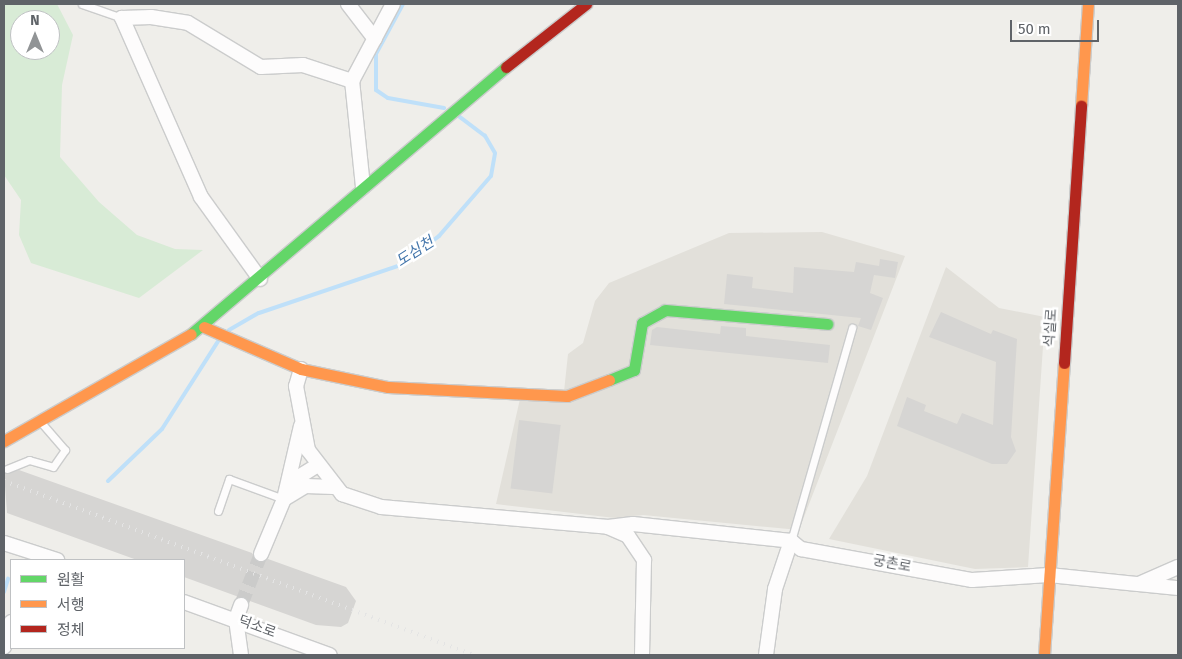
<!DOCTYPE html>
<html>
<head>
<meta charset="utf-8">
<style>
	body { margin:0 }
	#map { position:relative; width:1182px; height:659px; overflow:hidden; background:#efeeea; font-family:"Fira Sans","Noto Sans KR",sans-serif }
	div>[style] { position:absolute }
	.education>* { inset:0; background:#e2e0da }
	.green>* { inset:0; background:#d8ebd6 }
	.stream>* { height:4px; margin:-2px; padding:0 2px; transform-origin:2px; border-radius:2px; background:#bfe0f9 }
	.building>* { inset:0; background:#d6d5d3; transform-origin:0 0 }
	.street-tunnel>* { height:14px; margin-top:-7px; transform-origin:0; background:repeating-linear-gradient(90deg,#cbcbca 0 14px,transparent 0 21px) }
	.roads { filter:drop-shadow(1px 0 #cbcccc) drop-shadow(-1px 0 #cbcccc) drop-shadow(0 1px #cbcccc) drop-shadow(0 -1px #cbcccc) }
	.lane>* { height:7px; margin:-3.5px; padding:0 3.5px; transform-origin:3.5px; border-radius:3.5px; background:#fdfcfc }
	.street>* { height:14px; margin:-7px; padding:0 7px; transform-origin:7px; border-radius:7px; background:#fdfcfc }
	.fast>* { height:11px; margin:-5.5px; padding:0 5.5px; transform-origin:5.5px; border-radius:5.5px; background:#63d668 }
	.slow>* { height:11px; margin:-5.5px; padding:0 5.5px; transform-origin:5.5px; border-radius:5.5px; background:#ff974d }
	.jam>* { height:11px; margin:-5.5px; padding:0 5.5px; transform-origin:5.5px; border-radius:5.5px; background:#b3261e }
	.rail>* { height:4px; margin-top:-2px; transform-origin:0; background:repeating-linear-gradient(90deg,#e4e4e4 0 1px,transparent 0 7px) }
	span { translate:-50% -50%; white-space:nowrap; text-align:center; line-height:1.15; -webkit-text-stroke:5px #fff; paint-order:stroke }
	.street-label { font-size:14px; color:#5f6368 }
	.water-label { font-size:15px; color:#4174aa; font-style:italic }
	.frame { position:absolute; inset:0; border:5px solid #5f6368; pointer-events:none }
	.legend { position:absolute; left:10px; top:559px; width:175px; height:90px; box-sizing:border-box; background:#fff; border:1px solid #bfc1c3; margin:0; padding:6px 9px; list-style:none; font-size:15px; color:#5f6368 }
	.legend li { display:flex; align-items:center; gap:10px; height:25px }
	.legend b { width:25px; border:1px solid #bfc1c3 }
	.north { position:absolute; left:10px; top:10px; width:50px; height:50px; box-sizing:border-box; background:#fff; border:1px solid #bfc1c3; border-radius:50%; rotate:0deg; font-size:14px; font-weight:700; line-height:20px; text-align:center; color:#5f6368 }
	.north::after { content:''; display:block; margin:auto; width:18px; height:22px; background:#919496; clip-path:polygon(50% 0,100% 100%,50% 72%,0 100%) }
	.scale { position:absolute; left:1010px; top:20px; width:89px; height:22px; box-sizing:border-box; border:2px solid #5f6368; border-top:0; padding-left:6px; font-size:15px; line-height:18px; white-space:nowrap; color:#5f6368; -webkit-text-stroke:4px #fff; paint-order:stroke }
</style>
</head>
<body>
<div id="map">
	<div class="education">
		<i style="clip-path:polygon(822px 232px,905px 256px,799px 530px,643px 515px,615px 518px,496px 504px,520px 399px,563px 401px,568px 354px,583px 343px,595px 301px,609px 283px,729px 233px)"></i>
		<i style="clip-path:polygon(946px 267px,999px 308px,1045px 317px,1028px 567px,975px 569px,829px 539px,867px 476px)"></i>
	</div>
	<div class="green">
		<i style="clip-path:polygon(evenodd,4px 4px,57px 4px,73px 35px,62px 85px,60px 157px,99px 202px,137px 235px,175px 249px,203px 250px,139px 298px,31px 263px,19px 235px,21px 200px,4px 175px,4px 4px,20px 20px,50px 20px,50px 50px,20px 50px,20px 20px)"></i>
	</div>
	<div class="stream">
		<i style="left:403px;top:4px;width:57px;rotate:118.4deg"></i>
		<i style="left:376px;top:54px;width:36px;rotate:90deg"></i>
		<i style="left:376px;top:90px;width:14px;rotate:34deg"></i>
		<i style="left:388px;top:98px;width:57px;rotate:10.1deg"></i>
		<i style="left:229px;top:330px;width:34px;rotate:-30deg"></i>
		<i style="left:259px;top:313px;width:150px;rotate:-18.7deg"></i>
		<i style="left:401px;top:265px;width:48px;rotate:-37.3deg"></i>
		<i style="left:439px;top:236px;width:79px;rotate:-49.1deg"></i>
		<i style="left:491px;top:176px;width:23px;rotate:-80deg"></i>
		<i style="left:495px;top:153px;width:20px;rotate:-120deg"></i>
		<i style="left:485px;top:136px;width:35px;rotate:-143deg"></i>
		<i style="left:108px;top:481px;width:75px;rotate:-43.9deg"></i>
		<i style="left:162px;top:429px;width:106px;rotate:-57.4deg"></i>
		<i style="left:4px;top:592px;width:14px;rotate:-73deg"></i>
	</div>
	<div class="building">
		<i style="clip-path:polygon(880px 259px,898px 262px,895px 278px,874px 275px,870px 293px,883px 298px,871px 330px,858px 326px,861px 318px,724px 304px,727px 274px,753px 277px,752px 288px,793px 293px,794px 267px,854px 272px,856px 262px,879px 266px)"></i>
		<i style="clip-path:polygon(941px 312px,991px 334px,993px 330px,1017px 339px,1011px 437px,1016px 451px,1007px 464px,992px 464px,897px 426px,907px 397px,926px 405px,924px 411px,957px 424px,962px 413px,993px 425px,996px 362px,929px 337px)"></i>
		<i style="clip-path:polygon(721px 326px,746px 328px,746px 336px,830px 345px,828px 363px,650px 345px,652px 330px,657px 327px,720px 334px)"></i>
		<i style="left:519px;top:420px;width:42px;height:69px;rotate:7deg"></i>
		<i style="clip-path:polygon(19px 470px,252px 553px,258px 562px,268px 559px,346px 587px,356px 601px,348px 623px,341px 627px,316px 625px,184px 577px,184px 560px,137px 560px,7px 513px,4px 473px)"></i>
	</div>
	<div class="street-tunnel">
		<i style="left:241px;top:605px;width:55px;rotate:-68.6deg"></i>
	</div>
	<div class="roads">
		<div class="lane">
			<i style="left:82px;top:4px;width:42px;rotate:19.3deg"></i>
			<i style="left:7px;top:469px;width:24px;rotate:-22deg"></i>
			<i style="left:29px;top:460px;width:25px;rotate:16deg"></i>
			<i style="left:53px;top:467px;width:21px;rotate:-55deg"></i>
			<i style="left:65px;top:450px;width:37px;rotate:-131deg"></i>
			<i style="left:218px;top:511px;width:34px;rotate:-71deg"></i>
			<i style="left:229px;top:479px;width:59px;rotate:20deg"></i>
			<i style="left:791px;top:541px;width:222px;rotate:-74deg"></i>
		</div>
		<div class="street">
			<i style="left:348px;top:4px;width:44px;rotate:52.4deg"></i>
			<i style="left:363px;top:187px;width:107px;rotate:-95.9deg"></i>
			<i style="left:352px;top:81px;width:87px;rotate:-62deg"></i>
			<i style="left:260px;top:279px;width:101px;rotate:-125.7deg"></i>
			<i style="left:201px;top:197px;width:196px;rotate:-113.8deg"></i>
			<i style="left:122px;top:18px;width:29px;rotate:-2deg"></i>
			<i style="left:151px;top:17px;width:37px;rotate:9deg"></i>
			<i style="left:188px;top:23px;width:85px;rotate:31.1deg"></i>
			<i style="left:261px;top:67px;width:42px;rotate:-2.7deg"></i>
			<i style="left:303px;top:65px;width:52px;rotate:18.1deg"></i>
			<i style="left:301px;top:369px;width:18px;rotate:106deg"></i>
			<i style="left:296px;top:386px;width:65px;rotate:79.4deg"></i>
			<i style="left:308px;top:450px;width:56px;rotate:52.3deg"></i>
			<i style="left:342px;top:494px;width:41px;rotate:18.4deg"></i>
			<i style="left:381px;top:507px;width:228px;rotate:5deg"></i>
			<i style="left:608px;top:527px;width:22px;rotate:24deg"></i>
			<i style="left:628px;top:536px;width:29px;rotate:56deg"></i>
			<i style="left:644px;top:560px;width:95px;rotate:91.2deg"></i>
			<i style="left:289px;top:492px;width:16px;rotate:-60deg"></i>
			<i style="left:297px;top:478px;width:22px;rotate:-32deg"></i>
			<i style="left:284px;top:499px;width:75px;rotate:-76.9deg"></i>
			<i style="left:608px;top:527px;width:25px;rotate:-7deg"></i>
			<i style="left:633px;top:524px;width:159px;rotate:6.1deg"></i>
			<i style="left:791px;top:541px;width:13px;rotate:39deg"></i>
			<i style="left:801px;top:549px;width:174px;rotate:10.3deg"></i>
			<i style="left:972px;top:580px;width:77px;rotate:-3.7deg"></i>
			<i style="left:1049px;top:575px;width:130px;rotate:5.8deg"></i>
			<i style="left:4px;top:543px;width:56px;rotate:17.8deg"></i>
			<i style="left:261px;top:554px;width:60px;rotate:-67.3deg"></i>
			<i style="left:284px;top:499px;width:26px;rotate:-31deg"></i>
			<i style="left:306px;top:486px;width:27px;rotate:2deg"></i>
			<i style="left:1139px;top:584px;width:43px;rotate:-23.6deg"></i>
			<i style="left:184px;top:602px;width:155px;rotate:20deg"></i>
			<i style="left:4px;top:647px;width:26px;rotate:-74deg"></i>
			<i style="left:241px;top:655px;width:36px;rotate:-98deg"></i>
			<i style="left:236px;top:619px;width:15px;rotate:-70deg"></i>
			<i style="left:766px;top:655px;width:67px;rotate:-82.2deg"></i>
			<i style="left:775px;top:589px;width:51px;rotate:-71.6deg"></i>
		</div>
		<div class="fast">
			<i style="left:191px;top:334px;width:413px;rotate:-40.3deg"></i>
			<i style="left:609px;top:380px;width:27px;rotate:-22deg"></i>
			<i style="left:634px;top:370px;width:48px;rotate:-80.3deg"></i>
			<i style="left:642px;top:323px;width:26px;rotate:-29deg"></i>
			<i style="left:665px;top:310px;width:163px;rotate:4.9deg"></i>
		</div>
		<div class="slow">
			<i style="left:1081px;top:106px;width:102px;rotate:-86.1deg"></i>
			<i style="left:204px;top:327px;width:106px;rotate:23.4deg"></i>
			<i style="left:301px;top:369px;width:89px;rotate:11.7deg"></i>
			<i style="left:388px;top:387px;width:179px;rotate:2.9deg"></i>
			<i style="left:567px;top:396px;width:45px;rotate:-20.9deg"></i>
			<i style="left:4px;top:441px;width:215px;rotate:-29.8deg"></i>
			<i style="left:1044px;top:655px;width:293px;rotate:-86.1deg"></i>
		</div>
		<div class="jam">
			<i style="left:506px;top:67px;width:102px;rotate:-38.2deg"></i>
			<i style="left:1064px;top:363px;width:258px;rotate:-86.2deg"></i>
		</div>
	</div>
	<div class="rail">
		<i style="left:4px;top:481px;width:501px;rotate:20.32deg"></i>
	</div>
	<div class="street-label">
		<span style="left:1051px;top:328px;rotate:-86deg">석실로</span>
		<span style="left:892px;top:564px;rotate:11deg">궁촌로</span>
		<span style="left:257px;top:627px;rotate:20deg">덕소로</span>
	</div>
	<div class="water-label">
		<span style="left:415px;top:252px;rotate:-33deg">도심천</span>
	</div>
	<div class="frame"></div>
	<ul class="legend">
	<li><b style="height:6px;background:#63d668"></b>원활</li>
	<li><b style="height:6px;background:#ff974d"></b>서행</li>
	<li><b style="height:6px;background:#b3261e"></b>정체</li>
	</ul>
	<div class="north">N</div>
	<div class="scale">50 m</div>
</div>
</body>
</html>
